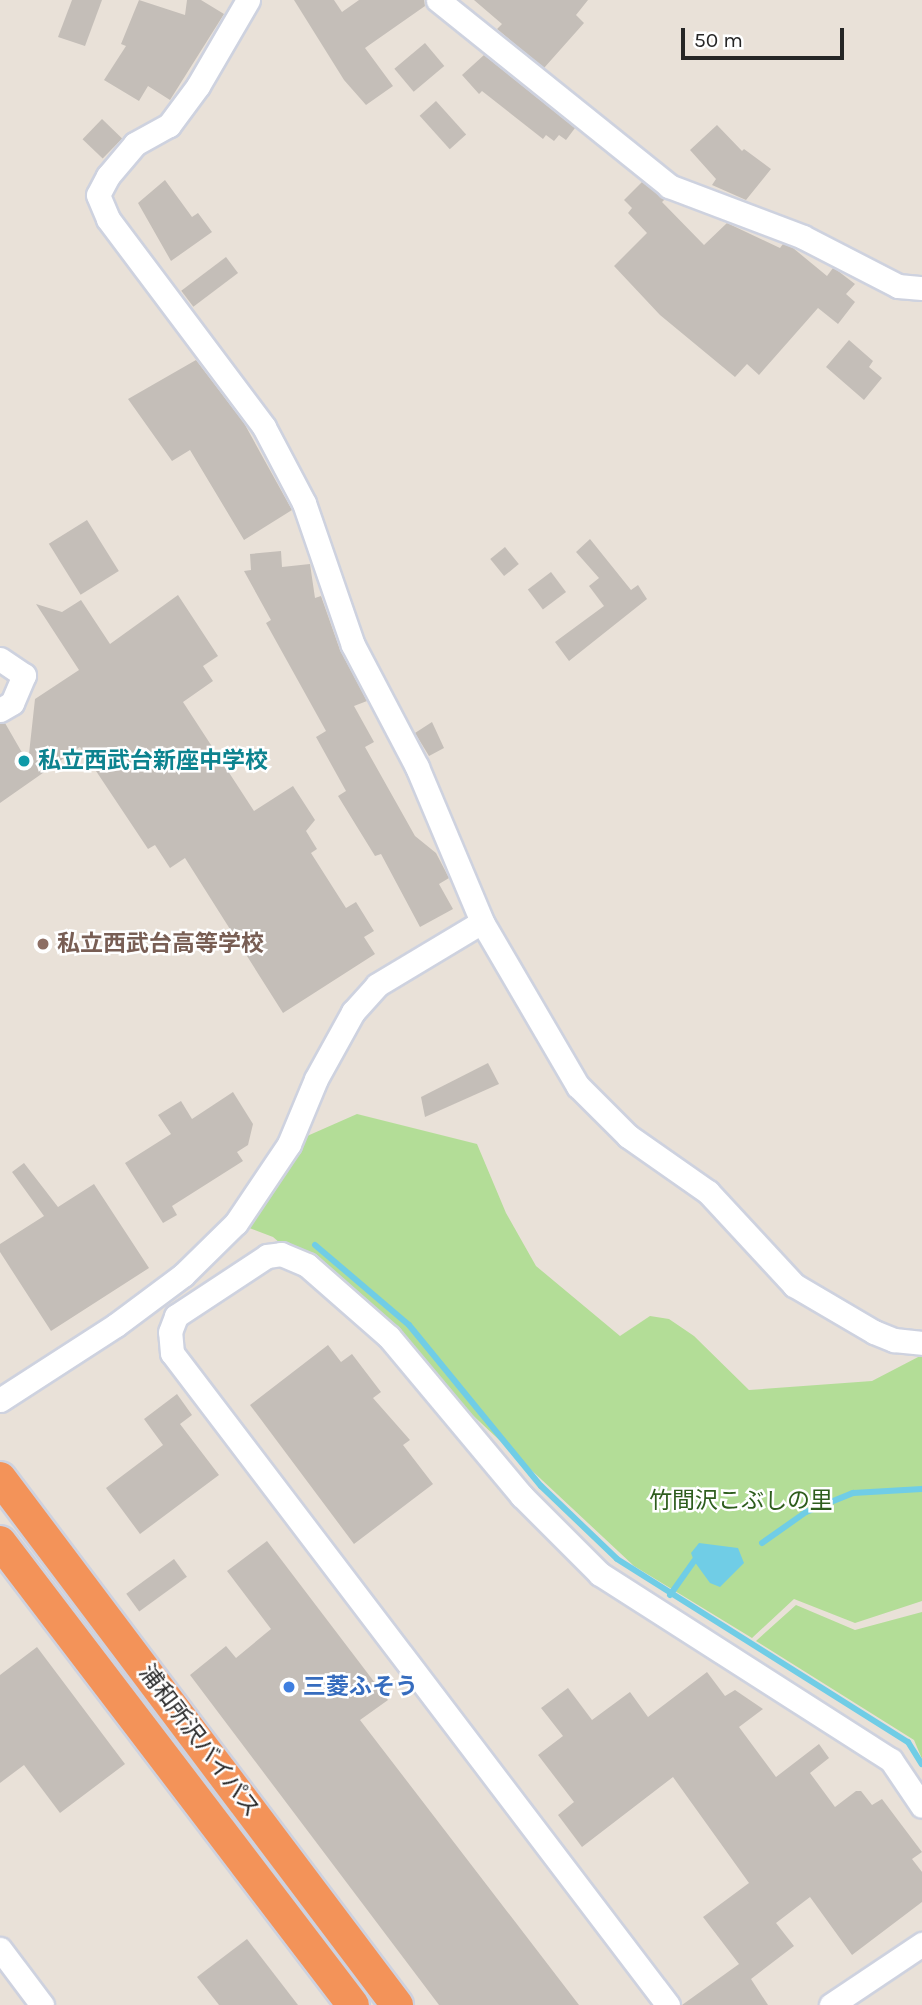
<!DOCTYPE html>
<html>
<head>
<meta charset="utf-8">
<style>
	body { margin:0 }
	#map { position:relative; width:922px; height:2005px; overflow:hidden; background:#e9e1d8; font-family:Karla,"Noto Sans JP",sans-serif }
	div>[style] { position:absolute }
	.green>* { inset:0; background:#b3dd97 }
	.water>* { inset:0; background:#70cde6 }
	.stream>* { height:6px; margin:-3px; padding:0 3px; transform-origin:3px; border-radius:3px; background:#70cde6 }
	.building>* { inset:0; background:#c4beb8; transform-origin:0 0 }
	.roads { filter:drop-shadow(2px 0 #ced2df) drop-shadow(-2px 0 #ced2df) drop-shadow(0 2px #ced2df) drop-shadow(0 -2px #ced2df) }
	.minor>* { height:23px; margin:-11.5px; padding:0 11.5px; transform-origin:11.5px; border-radius:11.5px; background:#fff }
	.highway>* { height:32px; margin:-16px; padding:0 16px; transform-origin:16px; border-radius:16px; background:#f39359 }
	.dots>* { width:19px; height:19px; translate:-50% -50%; box-sizing:border-box; border:4px solid #fff; border-radius:50% }
	span { translate:-50% -50%; white-space:nowrap; text-align:center; line-height:1.15; -webkit-text-stroke:5px #fff; paint-order:stroke }
	.culture-label { font-size:23px; color:#0d838f; font-weight:700 }
	.left { translate:0 -50%; text-align:left }
	.education-label { font-size:23px; color:#785e54; font-weight:700 }
	.park-label { font-size:23px; color:#2e5d1d }
	.shop-label { font-size:23px; color:#366cbe; font-weight:700 }
	.street-label { font-size:23px; color:#262626 }
	.scale { position:absolute; left:681px; top:28px; width:163px; height:32px; box-sizing:border-box; border:4px solid #262626; border-top:0; padding-left:9px; font-size:21px; line-height:24px; white-space:nowrap; color:#262626; -webkit-text-stroke:5px #fff; paint-order:stroke }
</style>
</head>
<body>
<div id="map">
	<div class="green">
		<i style="clip-path:polygon(357px 1114px,477px 1144px,506px 1213px,536px 1266px,620px 1336px,650px 1316px,669px 1319px,694px 1336px,749px 1390px,872px 1381px,922px 1355px,922px 1601px,855px 1623px,794px 1599px,752px 1638px,634px 1566px,389px 1337px,273px 1237px,236px 1223px,289px 1144px)"></i>
		<i style="clip-path:polygon(796px 1605px,855px 1630px,922px 1612px,922px 1759px,914px 1740px,756px 1641px)"></i>
	</div>
	<div class="water">
		<i style="clip-path:polygon(699px 1543px,738px 1548px,744px 1563px,720px 1587px,710px 1583px,694px 1561px,691px 1553px)"></i>
	</div>
	<div class="stream">
		<i style="left:315px;top:1245px;width:123px;rotate:40.4deg"></i>
		<i style="left:409px;top:1325px;width:208px;rotate:50.7deg"></i>
		<i style="left:541px;top:1486px;width:105px;rotate:43.8deg"></i>
		<i style="left:617px;top:1559px;width:344px;rotate:32.2deg"></i>
		<i style="left:908px;top:1742px;width:26px;rotate:58deg"></i>
		<i style="left:762px;top:1543px;width:54px;rotate:-35.2deg"></i>
		<i style="left:806px;top:1512px;width:51px;rotate:-22deg"></i>
		<i style="left:853px;top:1493px;width:69px;rotate:-3.3deg"></i>
		<i style="left:670px;top:1595px;width:42px;rotate:-54.8deg"></i>
	</div>
	<div class="building">
		<i style="clip-path:polygon(72px 0,102px 0,85px 46px,58px 37px)"></i>
		<i style="clip-path:polygon(139px 0,185px 15px,187px 0,201px 0,224px 14px,170px 100px,148px 86px,139px 101px,104px 80px,126px 46px,121px 44px)"></i>
		<i style="clip-path:polygon(294px 0,334px 0,342px 12px,359px 0,424px 0,425px 6px,365px 48px,393px 86px,366px 105px,344px 80px)"></i>
		<i style="clip-path:polygon(474px 0,588px 0,576px 15px,584px 23px,544px 68px,497px 29px,502px 24px)"></i>
		<i style="left:425px;top:43px;width:30px;height:40px;rotate:50deg"></i>
		<i style="clip-path:polygon(484px 55px,575px 128px,566px 140px,559px 135px,554px 141px,546px 135px,543px 139px,482px 91px,479px 94px,462px 75px)"></i>
		<i style="left:436px;top:101px;width:45px;height:22px;rotate:48deg"></i>
		<i style="left:102px;top:119px;width:28px;height:28px;rotate:44deg"></i>
		<i style="clip-path:polygon(717px 125px,742px 151px,744px 149px,771px 169px,746px 200px,712px 185px,716px 179px,690px 150px)"></i>
		<i style="clip-path:polygon(165px 180px,192px 217px,198px 213px,212px 232px,171px 261px,138px 203px)"></i>
		<i style="clip-path:polygon(642px 182px,665px 199px,662px 202px,704px 245px,727px 223px,780px 248px,783px 244px,793px 248px,827px 276px,833px 268px,838px 271px,855px 284px,846px 294px,855px 302px,838px 324px,818px 308px,759px 375px,747px 364px,735px 377px,660px 315px,614px 266px,647px 233px,628px 213px,632px 208px,624px 200px)"></i>
		<i style="left:226px;top:257px;width:20px;height:56px;rotate:53deg"></i>
		<i style="clip-path:polygon(849px 340px,873px 361px,869px 367px,882px 378px,864px 400px,826px 367px)"></i>
		<i style="clip-path:polygon(196px 360px,244px 423px,292px 510px,244px 540px,190px 450px,172px 461px,128px 399px)"></i>
		<i style="left:87px;top:520px;width:60px;height:45px;rotate:58deg"></i>
		<i style="clip-path:polygon(590px 539px,631px 590px,638px 585px,647px 599px,569px 661px,555px 642px,604px 606px,589px 586px,599px 578px,576px 552px)"></i>
		<i style="left:505px;top:547px;width:22px;height:19px;rotate:51deg"></i>
		<i style="clip-path:polygon(281px 551px,282px 567px,310px 564px,315px 598px,321px 596px,340px 650px,367px 701px,354px 706px,374px 742px,365px 747px,415px 836px,436px 853px,449px 878px,439px 884px,453px 909px,420px 927px,381px 854px,375px 856px,338px 796px,346px 791px,316px 737px,326px 731px,266px 623px,271px 620px,244px 571px,251px 570px,250px 554px)"></i>
		<i style="left:551px;top:572px;width:25px;height:29px;rotate:53deg"></i>
		<i style="clip-path:polygon(178px 595px,218px 656px,203px 666px,213px 681px,183px 702px,254px 811px,293px 786px,315px 820px,306px 831px,317px 849px,311px 853px,346px 908px,356px 902px,374px 931px,364px 937px,375px 954px,283px 1013px,185px 858px,170px 868px,155px 845px,148px 849px,80px 747px,0 803px,0 724px,5px 723px,28px 763px,35px 699px,79px 670px,36px 604px,62px 612px,81px 600px,110px 644px)"></i>
		<i style="clip-path:polygon(432px 722px,444px 748px,429px 756px,415px 733px)"></i>
		<i style="clip-path:polygon(488px 1063px,499px 1084px,425px 1117px,421px 1097px)"></i>
		<i style="clip-path:polygon(233px 1092px,253px 1124px,248px 1145px,237px 1152px,243px 1161px,172px 1206px,177px 1215px,163px 1223px,125px 1163px,171px 1134px,158px 1115px,181px 1101px,192px 1119px)"></i>
		<i style="clip-path:polygon(24px 1163px,58px 1207px,94px 1184px,149px 1268px,51px 1331px,0 1252px,0 1244px,44px 1216px,12px 1172px)"></i>
		<i style="clip-path:polygon(328px 1345px,341px 1362px,352px 1354px,381px 1392px,373px 1398px,410px 1440px,403px 1445px,433px 1484px,354px 1544px,250px 1405px)"></i>
		<i style="clip-path:polygon(177px 1394px,192px 1415px,180px 1424px,219px 1475px,140px 1534px,106px 1488px,163px 1445px,144px 1419px)"></i>
		<i style="clip-path:polygon(267px 1541px,388px 1700px,360px 1720px,579px 2005px,439px 2005px,190px 1675px,226px 1646px,236px 1658px,271px 1629px,227px 1571px)"></i>
		<i style="left:174px;top:1559px;width:22px;height:59px;rotate:54deg"></i>
		<i style="clip-path:polygon(37px 1647px,125px 1764px,60px 1813px,24px 1765px,0 1783px,0 1675px)"></i>
		<i style="clip-path:polygon(707px 1672px,725px 1696px,735px 1690px,763px 1709px,739px 1727px,776px 1777px,819px 1744px,829px 1758px,810px 1773px,835px 1807px,856px 1791px,861px 1791px,872px 1805px,882px 1799px,922px 1852px,912px 1859px,922px 1872px,922px 1902px,852px 1955px,810px 1897px,776px 1923px,794px 1946px,751px 1979px,768px 2005px,682px 2005px,739px 1964px,703px 1917px,749px 1883px,673px 1777px,582px 1847px,558px 1815px,574px 1802px,538px 1755px,563px 1736px,541px 1708px,568px 1688px,592px 1720px,630px 1692px,648px 1717px)"></i>
		<i style="clip-path:polygon(247px 1939px,298px 2005px,219px 2005px,197px 1977px)"></i>
	</div>
	<div class="roads">
		<div class="minor">
			<i style="left:248px;top:0;width:99px;rotate:120.2deg"></i>
			<i style="left:198px;top:86px;width:49px;rotate:126.6deg"></i>
			<i style="left:169px;top:125px;width:39px;rotate:151deg"></i>
			<i style="left:135px;top:144px;width:42px;rotate:130.2deg"></i>
			<i style="left:108px;top:176px;width:21px;rotate:118deg"></i>
			<i style="left:98px;top:195px;width:26px;rotate:67deg"></i>
			<i style="left:108px;top:219px;width:260px;rotate:53.1deg"></i>
			<i style="left:264px;top:427px;width:86px;rotate:62.2deg"></i>
			<i style="left:304px;top:503px;width:150px;rotate:71deg"></i>
			<i style="left:353px;top:645px;width:138px;rotate:62.3deg"></i>
			<i style="left:417px;top:767px;width:168px;rotate:67.2deg"></i>
			<i style="left:482px;top:922px;width:190px;rotate:59.7deg"></i>
			<i style="left:578px;top:1086px;width:71px;rotate:45deg"></i>
			<i style="left:628px;top:1136px;width:98px;rotate:35deg"></i>
			<i style="left:708px;top:1192px;width:127px;rotate:47.2deg"></i>
			<i style="left:794px;top:1285px;width:93px;rotate:30.4deg"></i>
			<i style="left:874px;top:1332px;width:22px;rotate:22deg"></i>
			<i style="left:894px;top:1340px;width:28px;rotate:6deg"></i>
			<i style="left:438px;top:0;width:297px;rotate:38.8deg"></i>
			<i style="left:669px;top:186px;width:143px;rotate:20.8deg"></i>
			<i style="left:803px;top:237px;width:107px;rotate:27.3deg"></i>
			<i style="left:898px;top:286px;width:24px;rotate:5deg"></i>
			<i style="left:0;top:659px;width:29px;rotate:34deg"></i>
			<i style="left:24px;top:675px;width:30px;rotate:113deg"></i>
			<i style="left:12px;top:703px;width:14px;rotate:150deg"></i>
			<i style="left:0;top:1400px;width:138px;rotate:-32.9deg"></i>
			<i style="left:116px;top:1325px;width:84px;rotate:-36.7deg"></i>
			<i style="left:183px;top:1275px;width:74px;rotate:-44.5deg"></i>
			<i style="left:236px;top:1223px;width:95px;rotate:-56.1deg"></i>
			<i style="left:289px;top:1144px;width:70px;rotate:-67.4deg"></i>
			<i style="left:316px;top:1079px;width:77px;rotate:-61.1deg"></i>
			<i style="left:353px;top:1012px;width:36px;rotate:-48deg"></i>
			<i style="left:377px;top:985px;width:122px;rotate:-31deg"></i>
			<i style="left:0;top:1949px;width:70px;rotate:53.1deg"></i>
			<i style="left:668px;top:2005px;width:819px;rotate:-127.26deg"></i>
			<i style="left:172px;top:1353px;width:21px;rotate:-95deg"></i>
			<i style="left:170px;top:1332px;width:17px;rotate:-69deg"></i>
			<i style="left:176px;top:1316px;width:109px;rotate:-33.4deg"></i>
			<i style="left:267px;top:1256px;width:14px;rotate:-8deg"></i>
			<i style="left:281px;top:1254px;width:28px;rotate:23deg"></i>
			<i style="left:307px;top:1265px;width:109px;rotate:41.3deg"></i>
			<i style="left:389px;top:1337px;width:207px;rotate:50.1deg"></i>
			<i style="left:522px;top:1496px;width:110px;rotate:45deg"></i>
			<i style="left:600px;top:1574px;width:345px;rotate:32.6deg"></i>
			<i style="left:891px;top:1760px;width:55px;rotate:56deg"></i>
			<i style="left:831px;top:2005px;width:110px;rotate:-33.8deg"></i>
		</div>
		<div class="highway">
			<i style="left:0;top:1478px;width:660px;rotate:53.01deg"></i>
			<i style="left:0;top:1542px;width:582px;rotate:52.68deg"></i>
		</div>
	</div>
	<div class="dots">
		<i style="left:24px;top:761px;background:#0f9aa8"></i>
		<i style="left:43px;top:944px;background:#8d6e63"></i>
		<i style="left:289px;top:1687px;background:#3f7fe0"></i>
	</div>
	<div class="culture-label">
		<span class="left" style="left:38px;top:761px">私立西武台新座中学校</span>
	</div>
	<div class="education-label">
		<span class="left" style="left:57px;top:944px">私立西武台高等学校</span>
	</div>
	<div class="park-label">
		<span style="left:741px;top:1501px">竹間沢こぶしの里</span>
	</div>
	<div class="shop-label">
		<span class="left" style="left:303px;top:1687px">三菱ふそう</span>
	</div>
	<div class="street-label">
		<span style="left:199px;top:1741px;rotate:53deg">浦和所沢バイパス</span>
	</div>
	<div class="scale">50 m</div>
</div>
</body>
</html>
